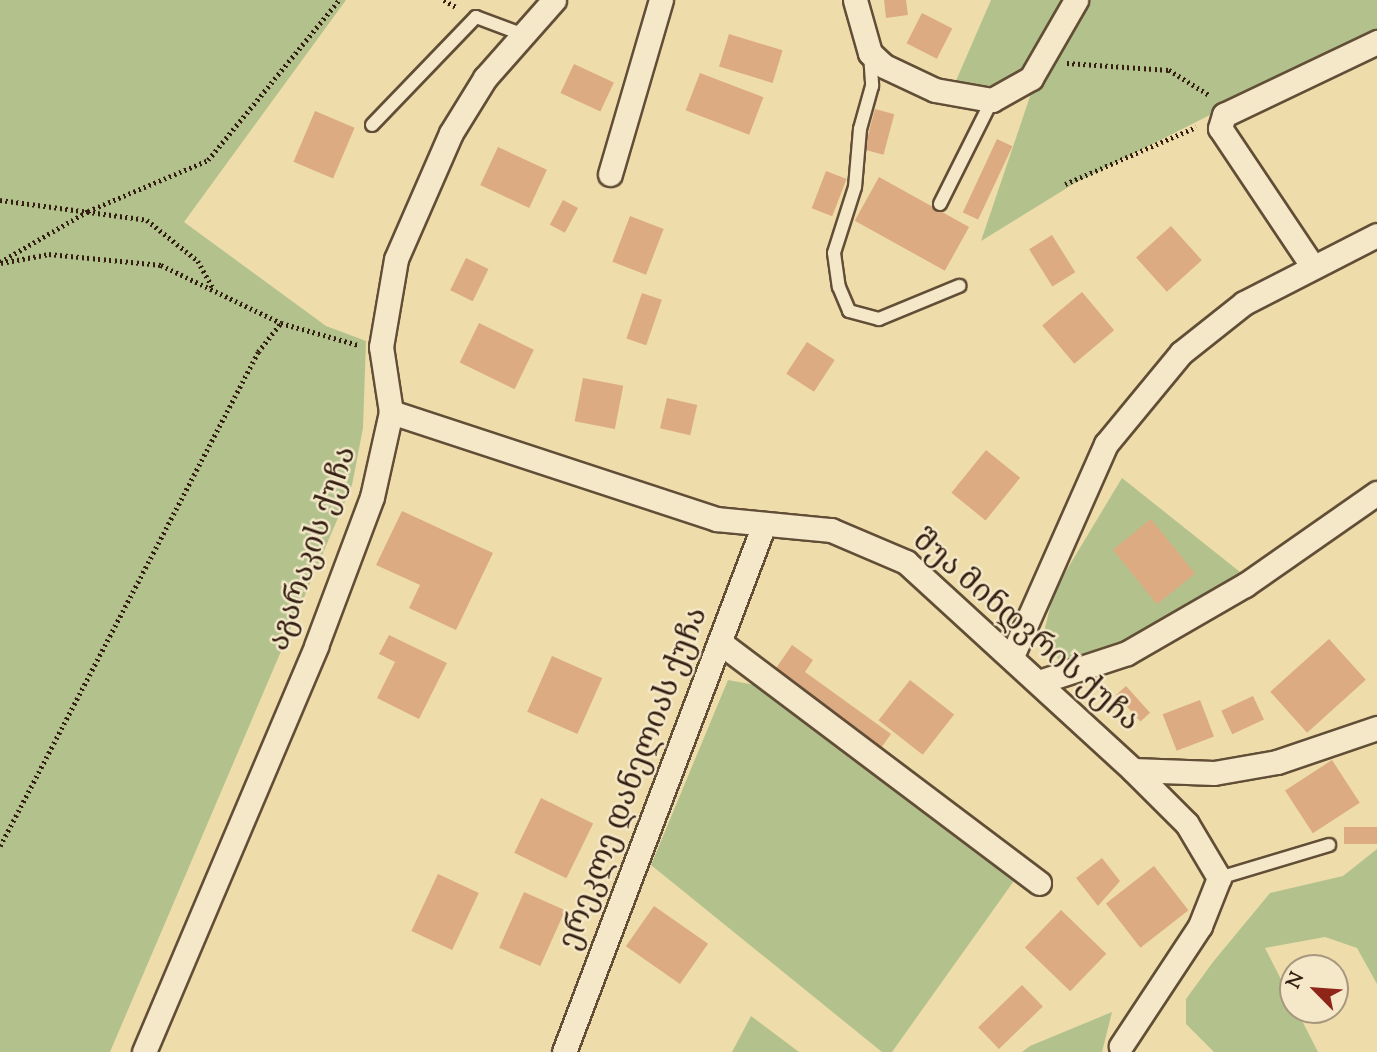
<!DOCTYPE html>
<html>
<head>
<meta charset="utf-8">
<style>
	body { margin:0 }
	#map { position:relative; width:1377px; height:1052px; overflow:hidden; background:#eedcaa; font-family:"Sorts Mill Goudy","Noto Serif Georgian",serif }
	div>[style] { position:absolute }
	.green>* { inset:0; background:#b3c28d }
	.building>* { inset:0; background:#ddab81; transform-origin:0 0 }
	.path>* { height:4.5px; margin-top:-2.25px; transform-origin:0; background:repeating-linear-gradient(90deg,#331e11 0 2px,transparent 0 5.5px) }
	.roads { filter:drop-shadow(2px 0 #624e37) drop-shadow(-2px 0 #624e37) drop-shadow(0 2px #624e37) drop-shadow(0 -2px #624e37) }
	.lane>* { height:12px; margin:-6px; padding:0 6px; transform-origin:6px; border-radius:6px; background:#f4e8c8 }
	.street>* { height:23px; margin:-11.5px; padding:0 11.5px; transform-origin:11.5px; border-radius:11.5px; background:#f4e8c8 }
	span { translate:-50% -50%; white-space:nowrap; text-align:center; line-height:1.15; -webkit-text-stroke:5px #f4e8c8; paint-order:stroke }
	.street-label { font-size:30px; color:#331e11 }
	.north { position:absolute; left:1279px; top:954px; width:70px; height:70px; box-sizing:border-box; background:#f4e8c8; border:2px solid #a7977f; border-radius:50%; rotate:295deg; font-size:19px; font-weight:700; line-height:28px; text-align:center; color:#331e11 }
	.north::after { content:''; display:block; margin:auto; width:24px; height:32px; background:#8f2418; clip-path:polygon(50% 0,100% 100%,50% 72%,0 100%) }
</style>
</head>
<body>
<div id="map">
	<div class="green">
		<i style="clip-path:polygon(0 0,346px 0,184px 222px,326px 326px,366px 341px,363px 428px,352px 485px,110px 1052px,0 1052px)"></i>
		<i style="clip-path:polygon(991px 0,1377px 0,1377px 31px,1075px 183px,981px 241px,1038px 73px,991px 88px,955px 83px)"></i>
		<i style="clip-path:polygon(1122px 478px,1240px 572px,1145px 639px,1085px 666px,1060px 663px,1044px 632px,1054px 591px)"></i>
		<i style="clip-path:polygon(728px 680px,766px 687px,1016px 878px,892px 1052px,882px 1052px,651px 865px)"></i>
		<i style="clip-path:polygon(1377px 849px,1377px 984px,1357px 948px,1325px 937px,1265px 948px,1318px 1052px,1214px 1052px,1186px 1024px,1186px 999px,1213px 962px,1270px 893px,1343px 876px)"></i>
		<i style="clip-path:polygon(1112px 1012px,1102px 1052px,1022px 1052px,1030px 1046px)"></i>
		<i style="clip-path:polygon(751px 1016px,799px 1052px,732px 1052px)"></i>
	</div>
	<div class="building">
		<i style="clip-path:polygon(884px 0,906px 0,908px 15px,886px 18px)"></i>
		<i style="left:922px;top:13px;width:34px;height:34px;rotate:27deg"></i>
		<i style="left:729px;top:34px;width:56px;height:34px;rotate:17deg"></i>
		<i style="left:574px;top:64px;width:44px;height:32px;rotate:25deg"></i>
		<i style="left:700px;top:73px;width:68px;height:40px;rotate:21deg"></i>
		<i style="left:875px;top:109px;width:20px;height:42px;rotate:15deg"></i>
		<i style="left:315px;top:111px;width:43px;height:55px;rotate:23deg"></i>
		<i style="left:997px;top:139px;width:17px;height:81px;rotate:25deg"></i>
		<i style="left:498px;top:147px;width:54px;height:42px;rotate:25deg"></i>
		<i style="left:826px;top:171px;width:22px;height:40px;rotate:21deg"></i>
		<i style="left:879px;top:177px;width:103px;height:50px;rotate:29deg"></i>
		<i style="left:563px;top:200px;width:17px;height:28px;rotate:28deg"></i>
		<i style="left:630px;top:216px;width:36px;height:49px;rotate:21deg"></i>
		<i style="left:1171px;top:226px;width:46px;height:47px;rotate:48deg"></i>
		<i style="left:1052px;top:235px;width:44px;height:27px;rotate:58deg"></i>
		<i style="left:466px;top:258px;width:25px;height:36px;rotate:26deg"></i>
		<i style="left:1082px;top:292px;width:50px;height:52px;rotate:50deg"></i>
		<i style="left:642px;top:293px;width:21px;height:48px;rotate:19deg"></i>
		<i style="left:479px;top:323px;width:61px;height:44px;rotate:26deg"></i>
		<i style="left:807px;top:342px;width:33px;height:38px;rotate:33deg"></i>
		<i style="left:583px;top:378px;width:41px;height:44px;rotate:11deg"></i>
		<i style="left:667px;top:398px;width:31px;height:31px;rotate:13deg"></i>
		<i style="left:986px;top:450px;width:44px;height:55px;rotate:39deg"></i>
		<i style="clip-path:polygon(402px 511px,493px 553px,456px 630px,409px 608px,420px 585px,376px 565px)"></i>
		<i style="left:1151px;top:519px;width:70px;height:49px;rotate:51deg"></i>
		<i style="clip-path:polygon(389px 635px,447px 663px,419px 719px,377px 698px,395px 662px,379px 654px)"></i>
		<i style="left:1329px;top:639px;width:55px;height:79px;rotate:48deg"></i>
		<i style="clip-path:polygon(792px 645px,813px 660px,805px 672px,891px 734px,881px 748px,774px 671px)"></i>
		<i style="left:552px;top:656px;width:55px;height:61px;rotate:24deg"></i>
		<i style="left:910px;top:680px;width:56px;height:51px;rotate:38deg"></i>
		<i style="left:1126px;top:686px;width:36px;height:13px;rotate:48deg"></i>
		<i style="left:1253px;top:696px;width:26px;height:35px;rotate:65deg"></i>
		<i style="left:1200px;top:700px;width:39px;height:40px;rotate:69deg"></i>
		<i style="left:1332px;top:760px;width:51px;height:56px;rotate:57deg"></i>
		<i style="left:541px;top:798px;width:58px;height:61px;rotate:26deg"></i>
		<i style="left:1377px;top:827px;width:17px;height:33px;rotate:90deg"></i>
		<i style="clip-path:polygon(1102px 858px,1120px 881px,1098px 906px,1076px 878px)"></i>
		<i style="left:1154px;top:866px;width:56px;height:61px;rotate:52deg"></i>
		<i style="left:438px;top:874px;width:45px;height:63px;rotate:25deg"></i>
		<i style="left:524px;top:892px;width:45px;height:61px;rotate:24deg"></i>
		<i style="left:654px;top:906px;width:66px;height:49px;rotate:35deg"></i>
		<i style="left:1061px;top:910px;width:63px;height:52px;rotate:44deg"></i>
		<i style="left:1022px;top:985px;width:30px;height:61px;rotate:46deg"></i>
	</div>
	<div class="path">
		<i style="left:444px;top:0;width:16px;rotate:30deg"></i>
		<i style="left:1067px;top:63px;width:102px;rotate:3.9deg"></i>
		<i style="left:1169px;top:70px;width:49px;rotate:31.8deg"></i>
		<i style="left:1065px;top:184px;width:143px;rotate:-23.5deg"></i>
		<i style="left:0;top:200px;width:148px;rotate:7.7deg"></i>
		<i style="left:147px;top:220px;width:65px;rotate:38.8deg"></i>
		<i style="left:198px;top:261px;width:31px;rotate:61deg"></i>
		<i style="left:0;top:262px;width:102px;rotate:-30.1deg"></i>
		<i style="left:88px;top:211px;width:130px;rotate:-23deg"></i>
		<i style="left:208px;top:160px;width:207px;rotate:-50.7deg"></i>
		<i style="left:1px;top:263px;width:49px;rotate:-10.6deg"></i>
		<i style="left:49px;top:254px;width:113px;rotate:5.6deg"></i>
		<i style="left:161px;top:265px;width:133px;rotate:25.8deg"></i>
		<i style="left:281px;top:323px;width:81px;rotate:15.8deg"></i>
		<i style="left:0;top:846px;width:557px;rotate:-62.42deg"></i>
		<i style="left:258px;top:352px;width:37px;rotate:-52deg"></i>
	</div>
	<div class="roads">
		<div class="lane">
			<i style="left:870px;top:54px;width:32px;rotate:86deg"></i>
			<i style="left:872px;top:86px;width:45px;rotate:105.6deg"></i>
			<i style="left:860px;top:129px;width:58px;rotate:94.9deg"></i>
			<i style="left:855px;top:187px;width:69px;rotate:107.7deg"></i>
			<i style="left:834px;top:253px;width:34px;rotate:82deg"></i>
			<i style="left:839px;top:287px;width:26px;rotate:67deg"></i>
			<i style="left:849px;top:311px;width:31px;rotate:15deg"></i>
			<i style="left:879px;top:319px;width:87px;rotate:-22.4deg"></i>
			<i style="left:372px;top:125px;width:150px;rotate:-46.1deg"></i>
			<i style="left:476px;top:17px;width:51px;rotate:20.6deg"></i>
			<i style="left:940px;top:204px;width:116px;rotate:-63.4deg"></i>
			<i style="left:1219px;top:878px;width:115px;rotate:-16.7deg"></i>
		</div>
		<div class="street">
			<i style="left:855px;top:0;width:55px;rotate:74.2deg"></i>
			<i style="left:870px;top:53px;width:19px;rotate:43deg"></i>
			<i style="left:884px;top:66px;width:56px;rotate:25.2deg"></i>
			<i style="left:935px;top:90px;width:58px;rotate:10deg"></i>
			<i style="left:992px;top:100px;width:45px;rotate:-29.4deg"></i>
			<i style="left:1031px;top:78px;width:90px;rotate:-60deg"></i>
			<i style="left:610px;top:174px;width:181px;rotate:-73.7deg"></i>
			<i style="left:1313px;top:267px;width:167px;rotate:-123.8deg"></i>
			<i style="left:1220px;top:128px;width:14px;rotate:-73deg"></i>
			<i style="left:1224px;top:115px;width:170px;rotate:-25.5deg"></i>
			<i style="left:391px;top:412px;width:342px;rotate:18.2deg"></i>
			<i style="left:716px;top:519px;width:116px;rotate:5.5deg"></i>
			<i style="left:831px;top:530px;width:82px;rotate:23.1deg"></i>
			<i style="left:906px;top:562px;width:308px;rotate:42.5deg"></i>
			<i style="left:1133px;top:770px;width:76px;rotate:45deg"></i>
			<i style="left:1187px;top:824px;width:63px;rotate:59.3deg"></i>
			<i style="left:1219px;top:878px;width:52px;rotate:111.6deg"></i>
			<i style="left:1200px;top:926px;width:144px;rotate:123.4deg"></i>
			<i style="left:722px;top:644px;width:397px;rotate:37deg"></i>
			<i style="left:1012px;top:656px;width:232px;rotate:-66.1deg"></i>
			<i style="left:1106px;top:444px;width:118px;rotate:-50.5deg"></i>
			<i style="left:1181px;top:353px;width:80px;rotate:-38.4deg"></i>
			<i style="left:1244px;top:303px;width:149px;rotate:-27.1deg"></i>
			<i style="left:1042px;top:681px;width:89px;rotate:-18.2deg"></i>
			<i style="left:1127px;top:653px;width:136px;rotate:-30deg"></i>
			<i style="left:1245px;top:585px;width:161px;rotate:-34.9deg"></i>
			<i style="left:1133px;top:770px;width:81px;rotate:2.1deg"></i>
			<i style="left:1214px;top:773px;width:64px;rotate:-9.9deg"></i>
			<i style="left:1277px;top:762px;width:106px;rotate:-18.8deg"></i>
			<i style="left:144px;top:1052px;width:441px;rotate:-67deg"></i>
			<i style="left:316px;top:646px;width:159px;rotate:-69.4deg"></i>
			<i style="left:372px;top:497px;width:87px;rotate:-77.4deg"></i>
			<i style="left:391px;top:412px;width:66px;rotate:-98.7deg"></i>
			<i style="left:381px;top:347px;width:89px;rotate:-80.3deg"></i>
			<i style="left:396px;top:259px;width:137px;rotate:-66.4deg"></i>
			<i style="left:451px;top:133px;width:65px;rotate:-58.3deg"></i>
			<i style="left:485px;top:78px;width:104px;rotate:-48.5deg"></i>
			<i style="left:564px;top:1052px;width:561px;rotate:-69.24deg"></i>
		</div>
	</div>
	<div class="street-label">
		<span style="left:314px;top:549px;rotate:-71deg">აგარაკის ქუჩა</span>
		<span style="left:1025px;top:632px;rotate:41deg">შუა მინდვრის ქუჩა</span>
		<span style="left:635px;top:779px;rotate:-69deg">ერეკლე დანელიას ქუჩა</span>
	</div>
	<div class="north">N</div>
</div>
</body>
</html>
